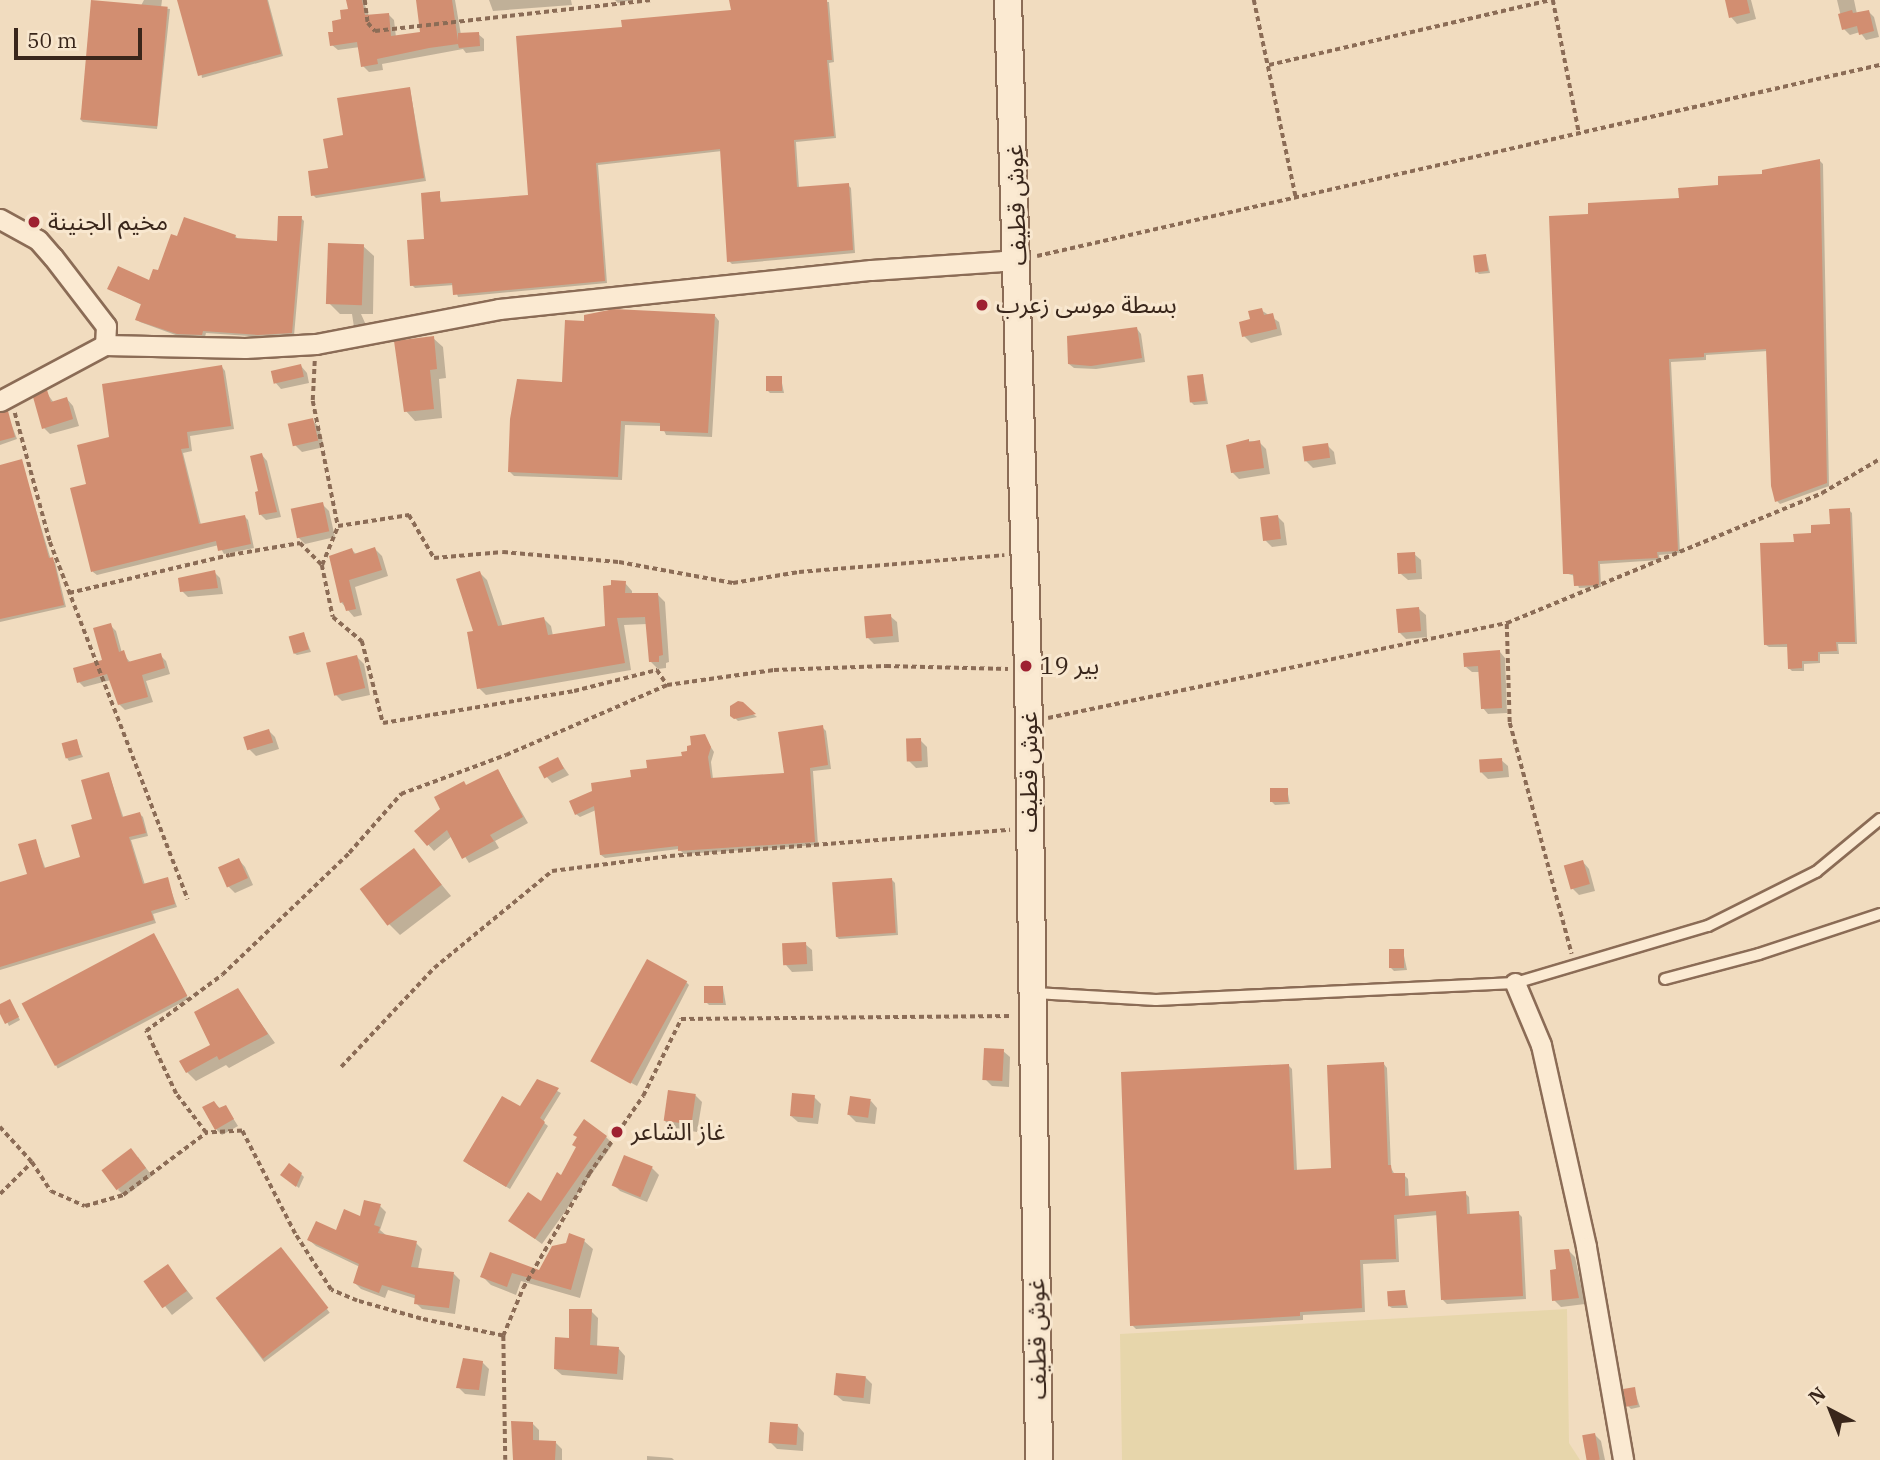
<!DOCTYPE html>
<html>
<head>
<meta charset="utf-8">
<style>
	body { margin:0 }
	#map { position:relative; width:1880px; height:1460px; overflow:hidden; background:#f1dcbf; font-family:"IBM Plex Serif","Noto Sans Arabic",serif }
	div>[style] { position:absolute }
	.farmland>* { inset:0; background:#e7d6ab }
	.shadow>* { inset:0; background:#0003; transform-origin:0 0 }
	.building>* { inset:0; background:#d28e71; transform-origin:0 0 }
	.path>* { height:3.5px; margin-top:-1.75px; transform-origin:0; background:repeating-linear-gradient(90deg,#8b6c56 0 5px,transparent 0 8.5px) }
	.roads { filter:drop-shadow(2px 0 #8b6c56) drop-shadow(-2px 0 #8b6c56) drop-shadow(0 2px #8b6c56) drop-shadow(0 -2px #8b6c56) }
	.service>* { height:10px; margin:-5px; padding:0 5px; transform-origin:5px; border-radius:5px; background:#fbead2 }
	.minor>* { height:19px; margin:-9.5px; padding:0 9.5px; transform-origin:9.5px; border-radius:9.5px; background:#fbead2 }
	.secondary>* { height:26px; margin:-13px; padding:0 13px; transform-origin:13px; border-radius:13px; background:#fbead2 }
	.dots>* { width:19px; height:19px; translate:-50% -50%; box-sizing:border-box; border:4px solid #f8e7cf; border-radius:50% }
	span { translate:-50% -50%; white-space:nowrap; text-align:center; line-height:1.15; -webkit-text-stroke:6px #f8e7cf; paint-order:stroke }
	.street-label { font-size:24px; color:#39261b }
	.poi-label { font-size:24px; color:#39261b }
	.left { translate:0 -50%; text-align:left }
	.north { position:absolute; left:1796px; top:1376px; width:70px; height:70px; -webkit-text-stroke:5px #f8e7cf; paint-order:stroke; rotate:318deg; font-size:19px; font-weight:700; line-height:28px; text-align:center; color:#39261b }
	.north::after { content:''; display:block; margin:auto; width:24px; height:32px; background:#39261b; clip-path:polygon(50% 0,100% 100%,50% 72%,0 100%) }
	.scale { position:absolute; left:14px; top:28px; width:128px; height:32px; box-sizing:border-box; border:4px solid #39261b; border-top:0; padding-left:9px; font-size:21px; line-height:24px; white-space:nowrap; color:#39261b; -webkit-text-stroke:5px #f8e7cf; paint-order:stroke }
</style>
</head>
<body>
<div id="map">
	<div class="farmland">
		<i style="clip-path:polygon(1567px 1309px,1569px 1443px,1580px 1460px,1122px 1460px,1120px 1334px)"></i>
	</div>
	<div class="shadow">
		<i style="clip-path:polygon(144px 0,162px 0,161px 8px,170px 9px,157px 129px,83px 122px,80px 119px)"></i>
		<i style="clip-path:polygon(189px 0,268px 0,283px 56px,202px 78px)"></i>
		<i style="clip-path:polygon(350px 0,363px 0,369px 16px,389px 15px,394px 20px,396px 37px,422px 33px,417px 0,455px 0,461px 35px,478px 34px,484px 39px,484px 51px,466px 53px,463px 49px,382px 64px,383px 70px,369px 72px,363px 66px,360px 47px,338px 50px,332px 45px,350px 10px)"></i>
		<i style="clip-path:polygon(489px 0,571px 0,572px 5px,493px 11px)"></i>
		<i style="clip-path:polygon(615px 0,632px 0,618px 3px)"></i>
		<i style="clip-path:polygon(731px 0,829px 2px,834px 62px,829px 63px,836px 138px,796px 142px,799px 188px,848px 185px,851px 188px,855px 253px,732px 264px,729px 261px,722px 151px,598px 165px,607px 283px,458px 297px,454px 285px,415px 288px,412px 285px,439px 193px,442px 204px,530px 196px,624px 29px,733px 11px)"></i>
		<i style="clip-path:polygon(1727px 0,1751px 0,1756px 19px,1737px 24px,1731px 17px)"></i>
		<i style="clip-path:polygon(1837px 0,1854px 0,1857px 14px,1868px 11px,1874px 17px,1879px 37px,1866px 40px,1860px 32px,1850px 35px,1844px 29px)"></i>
		<i style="clip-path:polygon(410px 89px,426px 181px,316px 198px,313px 195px,345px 137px)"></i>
		<i style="clip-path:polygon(1820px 161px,1823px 164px,1829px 486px,1780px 504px,1777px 501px,1768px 351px,1706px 355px,1706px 360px,1671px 362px,1680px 553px,1659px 555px,1660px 560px,1600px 564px,1601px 587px,1579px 588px,1575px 576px,1565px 573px,1590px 215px,1681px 200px)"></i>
		<i style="clip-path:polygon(301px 218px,304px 221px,294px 336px,262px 337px,206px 333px,205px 337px,181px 337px,140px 322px,137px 319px,142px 305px,110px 289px,150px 282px,159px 273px,235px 236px,239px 240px,279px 243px)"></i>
		<i style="clip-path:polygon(363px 246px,374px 256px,373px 314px,361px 314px,366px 325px,354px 327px,352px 314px,340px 314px,329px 303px)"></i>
		<i style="clip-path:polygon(1486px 256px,1490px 273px,1479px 274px,1476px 271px)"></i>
		<i style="clip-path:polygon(1261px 310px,1279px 322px,1282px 335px,1251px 343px,1244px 336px)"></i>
		<i style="clip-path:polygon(715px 316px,719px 321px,712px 437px,666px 435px,662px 426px,625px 425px,622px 480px,514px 476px,510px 472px,564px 384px,585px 323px)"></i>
		<i style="clip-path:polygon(1137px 329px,1141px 334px,1145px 362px,1096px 369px,1074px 368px,1069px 364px)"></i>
		<i style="clip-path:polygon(433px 338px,443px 347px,446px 378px,439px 379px,442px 418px,415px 421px,406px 411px)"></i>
		<i style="clip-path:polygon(301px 366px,307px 373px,309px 383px,281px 389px,275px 382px)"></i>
		<i style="clip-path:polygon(222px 367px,225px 371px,234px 429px,190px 436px,192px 451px,183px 453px,201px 525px,244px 516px,248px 520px,254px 548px,224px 554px,219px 545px,97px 575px,93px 572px,72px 489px,88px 485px,111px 438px)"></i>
		<i style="clip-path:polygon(1203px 376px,1208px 404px,1194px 405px,1191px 402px)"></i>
		<i style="clip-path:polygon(781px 378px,784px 393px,770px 393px,767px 390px)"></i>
		<i style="clip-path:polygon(46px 392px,54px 403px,67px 399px,73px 406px,79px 426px,50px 434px,44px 428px)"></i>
		<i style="clip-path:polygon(312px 420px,319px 427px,324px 447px,302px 452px,295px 445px)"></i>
		<i style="clip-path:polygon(10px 421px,17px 439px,0 445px,0 423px)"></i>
		<i style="clip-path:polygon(1248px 441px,1259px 442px,1266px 449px,1270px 474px,1239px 479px,1232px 472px)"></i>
		<i style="clip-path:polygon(1327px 445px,1334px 452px,1336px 464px,1313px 468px,1306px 461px)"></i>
		<i style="clip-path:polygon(262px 455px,267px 461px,281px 517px,266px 520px,260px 514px)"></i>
		<i style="clip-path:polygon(21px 461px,51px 560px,55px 562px,66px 607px,0 622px,0 466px)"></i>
		<i style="clip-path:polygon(322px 504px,329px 511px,335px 537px,305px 544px,298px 537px)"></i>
		<i style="clip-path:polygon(1849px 510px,1852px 513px,1857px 644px,1838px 644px,1839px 654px,1820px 654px,1820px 663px,1804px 664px,1804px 671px,1792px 671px,1789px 668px,1789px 647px,1769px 647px,1766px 645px,1795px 543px,1831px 526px)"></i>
		<i style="clip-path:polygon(1278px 517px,1284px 523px,1287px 545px,1272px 547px,1265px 540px)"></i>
		<i style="clip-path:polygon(375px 549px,382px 556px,388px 576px,355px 587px,362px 615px,354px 617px,341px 602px,352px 550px,357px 555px)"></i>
		<i style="clip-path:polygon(1414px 554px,1421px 560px,1422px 579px,1408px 580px,1401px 574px)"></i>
		<i style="clip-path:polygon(214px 572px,220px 578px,223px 594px,188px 597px,182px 591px)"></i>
		<i style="clip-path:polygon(480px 573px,487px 580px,503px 627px,544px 619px,551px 626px,553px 636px,607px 627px,625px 583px,632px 591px,632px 595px,658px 595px,665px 602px,669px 662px,666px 663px,666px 668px,658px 669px,650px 661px,647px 624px,624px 625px,631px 670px,486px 695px,479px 688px,475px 632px)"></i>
		<i style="clip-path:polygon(1419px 609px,1426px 615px,1427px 637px,1406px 639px,1399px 632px)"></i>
		<i style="clip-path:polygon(890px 616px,897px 622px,899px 642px,874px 644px,867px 637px)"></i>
		<i style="clip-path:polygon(110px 625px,116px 631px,122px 653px,131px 663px,160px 655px,166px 661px,170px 674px,146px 681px,153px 702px,125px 710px,119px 704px,111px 680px,84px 687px,79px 682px,104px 661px)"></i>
		<i style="clip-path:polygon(304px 634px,311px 652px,297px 655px,294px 653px)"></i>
		<i style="clip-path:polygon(1500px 652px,1505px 658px,1507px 713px,1488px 714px,1483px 708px,1480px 672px,1472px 672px,1466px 667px)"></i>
		<i style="clip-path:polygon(357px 657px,364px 664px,370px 695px,342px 701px,335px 694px)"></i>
		<i style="clip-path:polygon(737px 703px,757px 717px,738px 721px,735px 718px)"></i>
		<i style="clip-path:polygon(822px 727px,826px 731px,831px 769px,813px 771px,818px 845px,684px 854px,679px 849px,605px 858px,601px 855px,596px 810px,580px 817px,576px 814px,649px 769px,684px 757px,704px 736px,714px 752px,711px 762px,713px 779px,786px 774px)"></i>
		<i style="clip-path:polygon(269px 731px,275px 737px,279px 749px,256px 756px,249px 749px)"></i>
		<i style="clip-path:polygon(920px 740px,927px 747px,928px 767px,916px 768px,909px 761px)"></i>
		<i style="clip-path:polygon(76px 741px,83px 757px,69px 761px,67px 758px)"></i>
		<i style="clip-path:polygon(558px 759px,569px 775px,552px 783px,546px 776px)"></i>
		<i style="clip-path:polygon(1501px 760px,1508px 766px,1509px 777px,1488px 779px,1481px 772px)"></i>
		<i style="clip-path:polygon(498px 771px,528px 823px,495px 841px,499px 848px,469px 863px,452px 836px,434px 851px,416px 831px,467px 787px)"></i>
		<i style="clip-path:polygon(109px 774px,124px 819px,140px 814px,143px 817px,148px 836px,131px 840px,145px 885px,167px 879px,177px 907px,153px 914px,156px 923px,0 970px,0 883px,29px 875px,35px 841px,46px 870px,83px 858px)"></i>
		<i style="clip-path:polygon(1287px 789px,1290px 804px,1275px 805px,1272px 802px)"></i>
		<i style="clip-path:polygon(413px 850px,451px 896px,400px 935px,389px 924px)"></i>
		<i style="clip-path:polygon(239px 860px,245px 867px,253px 885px,235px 893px,228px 886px,220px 868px)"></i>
		<i style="clip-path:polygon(1583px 862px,1589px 869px,1595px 891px,1579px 895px,1573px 889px)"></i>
		<i style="clip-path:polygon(892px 880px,895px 883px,898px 935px,839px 939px,836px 936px)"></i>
		<i style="left:156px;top:938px;width:69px;height:148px;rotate:62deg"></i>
		<i style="clip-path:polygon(805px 944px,812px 950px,813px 971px,792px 972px,786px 965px)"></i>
		<i style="clip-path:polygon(1403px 951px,1407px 970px,1394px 971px,1391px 968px)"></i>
		<i style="clip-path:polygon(686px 982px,689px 985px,637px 1086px,595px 1063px)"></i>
		<i style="clip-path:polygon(723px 988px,726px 1005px,709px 1005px,706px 1002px)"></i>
		<i style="clip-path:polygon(237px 990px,275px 1043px,229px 1068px,226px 1065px,196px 1081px,187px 1072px,213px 1046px)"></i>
		<i style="clip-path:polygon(12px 1004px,20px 1020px,9px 1026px,0 1006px)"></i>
		<i style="clip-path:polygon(1003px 1051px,1010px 1057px,1009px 1087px,992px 1086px,985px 1079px)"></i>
		<i style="clip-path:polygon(1383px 1063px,1387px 1068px,1391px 1168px,1395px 1175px,1404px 1175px,1408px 1179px,1409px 1198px,1465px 1193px,1469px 1197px,1470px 1215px,1518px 1213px,1522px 1217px,1526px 1299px,1447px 1304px,1442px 1299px,1438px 1215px,1397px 1219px,1399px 1262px,1363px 1264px,1365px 1312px,1303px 1315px,1303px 1320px,1136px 1329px,1132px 1325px,1288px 1065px,1292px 1069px,1297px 1171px,1333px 1170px)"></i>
		<i style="clip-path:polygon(538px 1081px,561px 1093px,543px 1122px,548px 1126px,510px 1189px,468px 1164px,520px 1109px)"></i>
		<i style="clip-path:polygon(695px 1095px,702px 1102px,697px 1132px,672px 1128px,665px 1121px)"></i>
		<i style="clip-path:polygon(814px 1097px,821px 1104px,818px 1124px,798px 1122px,791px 1116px)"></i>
		<i style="clip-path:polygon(871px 1101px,877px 1108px,875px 1124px,856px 1122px,849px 1115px)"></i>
		<i style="clip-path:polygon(214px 1103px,221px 1109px,226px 1107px,238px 1126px,222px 1135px,216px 1129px)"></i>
		<i style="clip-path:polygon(606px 1137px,613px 1144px,542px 1244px,511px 1221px,541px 1203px,562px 1177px,577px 1148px)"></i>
		<i style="clip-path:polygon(138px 1157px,152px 1176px,125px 1196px,118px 1190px)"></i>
		<i style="clip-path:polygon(652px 1168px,659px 1175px,647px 1202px,620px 1191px,613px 1184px)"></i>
		<i style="clip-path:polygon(301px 1174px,304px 1177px,299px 1188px,285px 1177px)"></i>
		<i style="clip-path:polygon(380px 1206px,386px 1212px,380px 1230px,387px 1236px,416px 1243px,422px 1249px,418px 1269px,454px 1274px,460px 1280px,455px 1314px,422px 1309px,416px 1303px,417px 1299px,388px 1290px,385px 1298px,361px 1289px,355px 1283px,360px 1267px,316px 1246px,309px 1240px,337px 1232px)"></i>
		<i style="clip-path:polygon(584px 1241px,593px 1249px,580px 1298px,521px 1281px,516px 1295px,491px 1285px,482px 1276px,491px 1254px,540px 1272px)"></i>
		<i style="clip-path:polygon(1568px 1250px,1575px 1257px,1585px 1304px,1561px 1307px,1554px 1300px,1558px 1271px)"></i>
		<i style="left:284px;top:1252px;width:76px;height:82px;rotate:53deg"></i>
		<i style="left:168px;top:1266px;width:41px;height:27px;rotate:52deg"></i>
		<i style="clip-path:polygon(1404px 1292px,1408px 1308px,1392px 1308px,1389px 1306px)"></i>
		<i style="clip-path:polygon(591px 1311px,598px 1318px,597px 1347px,619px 1349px,625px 1356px,623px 1380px,562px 1375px,555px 1369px,570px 1340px)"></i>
		<i style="clip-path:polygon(482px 1362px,489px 1369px,485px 1396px,465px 1394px,458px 1387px)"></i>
		<i style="clip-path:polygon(865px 1377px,872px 1384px,870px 1404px,843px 1401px,836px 1395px)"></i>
		<i style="clip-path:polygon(1634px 1389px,1640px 1407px,1631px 1409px,1628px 1406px)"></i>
		<i style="clip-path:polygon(532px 1423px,539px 1430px,539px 1442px,555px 1442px,562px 1449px,562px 1460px,515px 1460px)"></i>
		<i style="clip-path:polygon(798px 1426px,804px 1433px,803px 1451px,777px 1449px,770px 1442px)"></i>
		<i style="clip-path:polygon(1594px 1434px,1601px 1441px,1605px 1460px,1588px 1460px)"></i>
		<i style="clip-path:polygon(647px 1456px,672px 1458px,674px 1460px,647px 1460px)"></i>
	</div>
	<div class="building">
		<i style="left:91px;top:0;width:77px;height:120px;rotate:5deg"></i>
		<i style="clip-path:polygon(177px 0,267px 0,281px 54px,198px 76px)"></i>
		<i style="clip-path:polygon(346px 0,362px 0,365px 15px,389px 13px,391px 36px,420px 32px,416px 0,452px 0,458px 41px,458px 33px,479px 32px,480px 46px,459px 48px,458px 44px,429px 48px,377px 59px,378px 64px,361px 67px,357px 42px,330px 46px,328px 32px,333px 32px,332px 21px,341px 19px,340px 10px,348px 9px)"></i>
		<i style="clip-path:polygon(729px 0,827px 0,832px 60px,827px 60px,834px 136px,794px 140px,797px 187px,849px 183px,853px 250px,727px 262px,720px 149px,596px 163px,605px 281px,453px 295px,452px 283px,410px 286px,407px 240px,424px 239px,421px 193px,440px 191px,440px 202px,528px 195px,516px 36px,622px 27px,621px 20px,731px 10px)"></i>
		<i style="clip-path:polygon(1725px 0,1747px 0,1750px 13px,1729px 18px)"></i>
		<i style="clip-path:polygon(1852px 10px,1853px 13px,1869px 10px,1874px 31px,1859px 35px,1857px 26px,1842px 30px,1838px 14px)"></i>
		<i style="clip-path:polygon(410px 87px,424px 178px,311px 196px,308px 171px,328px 168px,323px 139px,343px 135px,337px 98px)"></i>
		<i style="clip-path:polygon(1820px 159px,1827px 483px,1775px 502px,1771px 486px,1766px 349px,1704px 353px,1704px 357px,1669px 359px,1678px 551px,1657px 552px,1658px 558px,1598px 561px,1599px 585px,1574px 586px,1573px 574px,1563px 574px,1549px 216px,1588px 214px,1588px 203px,1679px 198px,1678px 188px,1718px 185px,1718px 176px,1762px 174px,1762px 170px)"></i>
		<i style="clip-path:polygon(278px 216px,302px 216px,292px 333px,258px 335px,203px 331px,202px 335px,177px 334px,135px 320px,141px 304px,107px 289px,118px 266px,149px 280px,153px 269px,158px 270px,171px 234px,177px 236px,184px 217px,236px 235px,235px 238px,277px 241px)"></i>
		<i style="left:328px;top:243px;width:36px;height:61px;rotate:2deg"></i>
		<i style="left:1486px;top:254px;width:17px;height:13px;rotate:83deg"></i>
		<i style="clip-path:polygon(1262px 308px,1264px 315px,1273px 313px,1277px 329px,1242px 337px,1239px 322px,1250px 319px,1248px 311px)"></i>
		<i style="clip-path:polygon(614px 309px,715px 314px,708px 433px,660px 431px,660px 423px,621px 421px,618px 477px,508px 472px,510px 419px,517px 379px,562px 382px,565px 320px,584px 321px,584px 315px)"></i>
		<i style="clip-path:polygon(1137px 327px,1142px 358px,1091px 366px,1068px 364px,1067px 336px)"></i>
		<i style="clip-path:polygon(434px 336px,437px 369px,430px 370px,434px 409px,404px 412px,394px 341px)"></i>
		<i style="left:301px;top:364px;width:13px;height:31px;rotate:77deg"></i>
		<i style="clip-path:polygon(222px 365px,231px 426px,187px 432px,189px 448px,181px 449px,199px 524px,245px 515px,251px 544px,218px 551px,216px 541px,91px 572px,70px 488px,86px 484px,77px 445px,109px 437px,102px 384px)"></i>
		<i style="left:1203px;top:374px;width:27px;height:16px;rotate:84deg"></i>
		<i style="left:766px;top:376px;width:16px;height:15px"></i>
		<i style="clip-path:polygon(47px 390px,51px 402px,67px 397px,73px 419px,42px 429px,33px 397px)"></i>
		<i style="clip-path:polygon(8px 411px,15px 437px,0 441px,0 413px)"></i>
		<i style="left:313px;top:418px;width:23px;height:26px;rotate:77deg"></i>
		<i style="clip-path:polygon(1249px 439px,1249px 442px,1260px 440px,1264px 468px,1231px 473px,1226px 445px)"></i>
		<i style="left:1328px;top:443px;width:15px;height:26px;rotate:82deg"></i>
		<i style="clip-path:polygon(262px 453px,277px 512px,259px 515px,255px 492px,258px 491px,250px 456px)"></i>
		<i style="clip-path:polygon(22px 459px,49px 558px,53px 557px,64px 605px,0 619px,0 465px)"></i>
		<i style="left:323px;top:502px;width:30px;height:33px;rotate:78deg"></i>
		<i style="clip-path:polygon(1850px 508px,1855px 642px,1836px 642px,1837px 651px,1818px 652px,1818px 661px,1802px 661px,1802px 668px,1788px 669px,1787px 644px,1764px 645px,1760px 543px,1794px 542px,1793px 534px,1811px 533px,1811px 525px,1830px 524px,1829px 509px)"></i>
		<i style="left:1278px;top:515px;width:24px;height:18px;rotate:83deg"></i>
		<i style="clip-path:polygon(375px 547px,382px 570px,349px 580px,356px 609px,346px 611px,343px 602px,340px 603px,329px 556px,352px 548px,354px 554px)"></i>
		<i style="left:1415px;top:552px;width:21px;height:18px;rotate:87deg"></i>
		<i style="clip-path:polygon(215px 570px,218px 588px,180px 592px,178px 578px)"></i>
		<i style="clip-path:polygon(480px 571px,498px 626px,544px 617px,548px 635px,605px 626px,603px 586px,611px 585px,611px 580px,626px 581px,625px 593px,658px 593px,663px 655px,659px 656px,659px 662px,649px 662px,645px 617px,617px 618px,625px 663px,477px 689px,467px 632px,473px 631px,456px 579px)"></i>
		<i style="left:1419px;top:607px;width:24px;height:23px;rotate:85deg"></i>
		<i style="left:891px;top:614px;width:22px;height:27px;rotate:85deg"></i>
		<i style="clip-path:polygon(111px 623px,119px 652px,124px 650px,128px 662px,161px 653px,165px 668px,142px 675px,148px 697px,118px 705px,107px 674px,77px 683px,73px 668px,102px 660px,93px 628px)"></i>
		<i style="left:304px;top:632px;width:18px;height:16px;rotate:74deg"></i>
		<i style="clip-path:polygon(1500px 650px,1502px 708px,1481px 709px,1478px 666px,1464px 667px,1463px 653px)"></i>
		<i style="left:357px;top:655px;width:34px;height:32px;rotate:76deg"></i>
		<i style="clip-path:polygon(738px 701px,743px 702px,756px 714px,734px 719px,730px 716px,730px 706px)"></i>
		<i style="clip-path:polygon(823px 725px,828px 765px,810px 768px,815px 842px,678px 851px,678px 846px,600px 855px,594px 806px,575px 815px,569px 801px,592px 791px,591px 783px,631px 777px,630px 770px,647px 768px,646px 760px,682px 756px,681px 752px,687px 751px,687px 746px,691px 745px,690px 736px,705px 734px,711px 747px,708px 757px,711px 778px,784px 773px,778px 732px)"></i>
		<i style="left:269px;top:729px;width:14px;height:27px;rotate:73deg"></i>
		<i style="left:921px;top:738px;width:23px;height:15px;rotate:88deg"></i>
		<i style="left:77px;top:739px;width:16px;height:16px;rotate:75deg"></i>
		<i style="left:558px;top:757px;width:13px;height:22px;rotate:63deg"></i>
		<i style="left:1502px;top:758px;width:13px;height:23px;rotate:86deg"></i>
		<i style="clip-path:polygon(498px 769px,523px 817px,490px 835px,494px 841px,462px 859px,447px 830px,427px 846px,414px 831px,440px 809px,434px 797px,464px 781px,466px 785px)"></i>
		<i style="clip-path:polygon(109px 772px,122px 817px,140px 812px,146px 833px,129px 837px,143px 884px,168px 877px,175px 904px,151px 911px,154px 920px,0 967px,0 882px,27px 874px,18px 844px,36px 839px,44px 868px,80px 857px,71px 825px,92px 819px,81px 780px)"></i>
		<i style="left:1288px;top:788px;width:14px;height:18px;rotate:90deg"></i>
		<i style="left:414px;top:848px;width:46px;height:68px;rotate:53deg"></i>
		<i style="left:239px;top:858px;width:22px;height:23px;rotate:66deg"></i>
		<i style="left:1583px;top:860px;width:25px;height:20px;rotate:74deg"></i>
		<i style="left:892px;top:878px;width:55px;height:60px;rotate:86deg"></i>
		<i style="left:154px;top:933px;width:71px;height:150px;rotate:62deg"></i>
		<i style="left:806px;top:942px;width:22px;height:24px;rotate:87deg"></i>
		<i style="left:1404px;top:949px;width:19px;height:15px;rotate:90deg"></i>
		<i style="left:647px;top:959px;width:46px;height:117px;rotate:29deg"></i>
		<i style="left:704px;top:986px;width:19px;height:17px"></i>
		<i style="clip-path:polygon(238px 988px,268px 1034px,219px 1060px,217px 1056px,186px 1073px,179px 1061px,210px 1045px,194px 1012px)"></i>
		<i style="clip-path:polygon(10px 999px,19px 1017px,5px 1024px,0 1014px,0 1004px)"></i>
		<i style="left:984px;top:1048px;width:20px;height:32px;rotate:3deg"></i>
		<i style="clip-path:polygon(1384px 1062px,1388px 1165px,1391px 1165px,1392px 1173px,1405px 1173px,1405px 1196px,1466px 1191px,1467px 1214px,1519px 1211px,1523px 1296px,1441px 1300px,1436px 1211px,1394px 1215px,1396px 1259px,1360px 1260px,1362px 1308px,1300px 1312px,1300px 1316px,1130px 1326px,1121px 1072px,1289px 1064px,1294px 1170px,1331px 1168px,1327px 1065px)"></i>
		<i style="clip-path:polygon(537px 1079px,559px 1088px,540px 1118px,545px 1122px,506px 1187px,463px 1161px,502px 1096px,520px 1106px)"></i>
		<i style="left:668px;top:1090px;width:28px;height:31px;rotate:8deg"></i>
		<i style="left:792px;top:1093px;width:23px;height:23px;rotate:5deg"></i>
		<i style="left:850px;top:1096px;width:21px;height:19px;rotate:8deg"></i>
		<i style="clip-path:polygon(214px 1101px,219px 1108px,226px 1105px,234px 1119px,215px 1130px,202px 1107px)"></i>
		<i style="clip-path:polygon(584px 1119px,607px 1136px,535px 1239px,508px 1221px,528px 1192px,541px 1201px,557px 1172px,561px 1175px,576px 1147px,572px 1145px,577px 1137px,573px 1135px)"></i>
		<i style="left:131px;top:1148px;width:25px;height:37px;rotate:53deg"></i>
		<i style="left:624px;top:1155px;width:31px;height:33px;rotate:22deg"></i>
		<i style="clip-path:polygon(289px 1163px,302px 1173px,296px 1187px,280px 1175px)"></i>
		<i style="clip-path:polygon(364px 1200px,381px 1204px,374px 1225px,380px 1227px,378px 1233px,417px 1241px,411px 1267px,454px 1272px,449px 1308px,414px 1304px,415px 1295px,382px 1285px,379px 1293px,353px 1283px,359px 1264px,307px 1240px,316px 1221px,336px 1230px,344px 1209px,360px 1216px)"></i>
		<i style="clip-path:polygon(569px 1233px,585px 1239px,571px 1290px,512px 1273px,507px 1287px,480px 1277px,490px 1252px,539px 1270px,552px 1246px,566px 1243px)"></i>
		<i style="left:281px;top:1247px;width:77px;height:83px;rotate:52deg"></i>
		<i style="clip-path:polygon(1569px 1249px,1579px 1298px,1552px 1301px,1550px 1270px,1556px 1269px,1554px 1250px)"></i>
		<i style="left:168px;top:1264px;width:33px;height:30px;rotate:55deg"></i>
		<i style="left:1405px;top:1290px;width:15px;height:18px;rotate:86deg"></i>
		<i style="clip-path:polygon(569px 1309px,592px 1309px,590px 1345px,619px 1347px,617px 1374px,554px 1369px,555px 1337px,569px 1338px)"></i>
		<i style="clip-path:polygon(463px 1358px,483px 1361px,479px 1390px,456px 1388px)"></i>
		<i style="left:836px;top:1373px;width:30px;height:22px;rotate:6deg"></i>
		<i style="left:1635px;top:1387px;width:18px;height:12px;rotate:81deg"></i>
		<i style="clip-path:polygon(511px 1421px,533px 1422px,533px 1440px,556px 1441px,555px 1460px,513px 1460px)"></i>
		<i style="left:770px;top:1422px;width:28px;height:21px;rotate:4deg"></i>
		<i style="left:1595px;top:1433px;width:27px;height:13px;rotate:80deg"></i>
	</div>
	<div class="path">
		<i style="left:365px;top:0;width:23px;rotate:83deg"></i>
		<i style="left:368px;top:23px;width:11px;rotate:49deg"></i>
		<i style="left:375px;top:31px;width:278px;rotate:-6.4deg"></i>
		<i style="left:1254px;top:0;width:201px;rotate:78deg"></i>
		<i style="left:1553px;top:0;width:135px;rotate:78.9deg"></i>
		<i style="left:1269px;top:65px;width:288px;rotate:-13deg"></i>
		<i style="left:1037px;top:256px;width:864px;rotate:-12.77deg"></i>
		<i style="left:315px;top:361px;width:40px;rotate:92.9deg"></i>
		<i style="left:313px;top:401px;width:127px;rotate:78.7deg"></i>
		<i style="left:338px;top:526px;width:72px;rotate:-8.8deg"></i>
		<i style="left:409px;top:515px;width:50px;rotate:59.8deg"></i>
		<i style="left:434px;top:558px;width:69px;rotate:-5deg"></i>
		<i style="left:503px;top:552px;width:116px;rotate:4.9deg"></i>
		<i style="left:619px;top:562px;width:116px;rotate:10.4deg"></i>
		<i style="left:733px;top:583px;width:67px;rotate:-9.5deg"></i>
		<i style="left:799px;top:572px;width:206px;rotate:-4.7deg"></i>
		<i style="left:15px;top:413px;width:134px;rotate:74.8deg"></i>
		<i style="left:50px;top:542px;width:383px;rotate:68.9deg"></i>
		<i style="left:322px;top:565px;width:42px;rotate:-67.7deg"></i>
		<i style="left:69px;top:593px;width:165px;rotate:-13.3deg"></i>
		<i style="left:230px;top:555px;width:71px;rotate:-9.7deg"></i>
		<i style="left:300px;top:543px;width:31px;rotate:45deg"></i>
		<i style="left:322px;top:565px;width:53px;rotate:78.1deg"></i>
		<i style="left:333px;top:617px;width:38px;rotate:40deg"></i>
		<i style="left:362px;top:641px;width:85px;rotate:75.6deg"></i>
		<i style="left:383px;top:723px;width:194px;rotate:-9.5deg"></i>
		<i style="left:574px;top:691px;width:86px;rotate:-14.2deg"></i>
		<i style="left:657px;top:670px;width:18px;rotate:56deg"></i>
		<i style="left:1507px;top:624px;width:99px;rotate:88.3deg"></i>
		<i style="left:1510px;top:723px;width:239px;rotate:75deg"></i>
		<i style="left:1048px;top:718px;width:469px;rotate:-11.7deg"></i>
		<i style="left:1507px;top:623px;width:341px;rotate:-22.4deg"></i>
		<i style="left:1822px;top:493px;width:67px;rotate:-30.4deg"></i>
		<i style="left:341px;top:1067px;width:136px;rotate:-46.8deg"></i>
		<i style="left:434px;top:968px;width:153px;rotate:-39.4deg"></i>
		<i style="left:552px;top:871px;width:119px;rotate:-7.2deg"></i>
		<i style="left:670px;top:856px;width:341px;rotate:-4.4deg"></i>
		<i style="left:0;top:1127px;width:47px;rotate:47.6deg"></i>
		<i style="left:32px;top:1162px;width:35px;rotate:57deg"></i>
		<i style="left:51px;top:1191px;width:37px;rotate:24deg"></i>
		<i style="left:85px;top:1206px;width:40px;rotate:-16deg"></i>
		<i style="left:123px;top:1195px;width:104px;rotate:-36.8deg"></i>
		<i style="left:0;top:1194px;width:45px;rotate:-45deg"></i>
		<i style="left:503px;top:1336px;width:52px;rotate:-67.4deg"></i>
		<i style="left:523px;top:1288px;width:132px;rotate:-59.9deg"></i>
		<i style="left:589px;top:1174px;width:95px;rotate:-55.3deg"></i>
		<i style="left:643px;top:1096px;width:86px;rotate:-63.7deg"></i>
		<i style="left:681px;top:1019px;width:330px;rotate:-0.5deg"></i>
		<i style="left:505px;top:1460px;width:124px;rotate:-90.9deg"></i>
		<i style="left:503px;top:1336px;width:84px;rotate:-168.3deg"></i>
		<i style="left:421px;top:1319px;width:66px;rotate:-164.3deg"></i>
		<i style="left:357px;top:1301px;width:28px;rotate:-157deg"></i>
		<i style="left:331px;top:1290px;width:67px;rotate:-122.7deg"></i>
		<i style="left:295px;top:1234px;width:116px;rotate:-117.2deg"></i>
		<i style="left:242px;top:1131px;width:36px;rotate:177deg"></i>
		<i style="left:206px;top:1133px;width:49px;rotate:-127.6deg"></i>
		<i style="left:176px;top:1094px;width:70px;rotate:-115.5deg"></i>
		<i style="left:146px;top:1031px;width:94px;rotate:-36.4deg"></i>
		<i style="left:222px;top:975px;width:176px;rotate:-43.8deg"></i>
		<i style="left:349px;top:853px;width:79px;rotate:-48.6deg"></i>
		<i style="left:401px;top:794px;width:112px;rotate:-20.4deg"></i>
		<i style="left:506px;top:755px;width:176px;rotate:-23.5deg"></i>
		<i style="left:667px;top:685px;width:108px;rotate:-8deg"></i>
		<i style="left:774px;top:670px;width:112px;rotate:-2deg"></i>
		<i style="left:886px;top:666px;width:122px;rotate:1.4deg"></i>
	</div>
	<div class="roads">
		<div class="service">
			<i style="left:1665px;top:979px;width:97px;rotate:-14.9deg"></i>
			<i style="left:1759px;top:954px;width:127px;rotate:-18.3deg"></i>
			<i style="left:1035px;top:993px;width:121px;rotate:3.3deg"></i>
			<i style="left:1156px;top:1000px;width:359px;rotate:-2.7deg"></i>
			<i style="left:1515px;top:983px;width:201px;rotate:-16.5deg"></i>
			<i style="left:1708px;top:926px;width:121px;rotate:-26.6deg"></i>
			<i style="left:1816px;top:872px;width:83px;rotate:-39.6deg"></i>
		</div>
		<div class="minor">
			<i style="left:0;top:219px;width:43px;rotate:28.9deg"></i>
			<i style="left:38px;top:240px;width:23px;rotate:49deg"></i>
			<i style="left:53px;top:257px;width:87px;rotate:52.5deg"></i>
			<i style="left:106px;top:326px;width:19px;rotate:93deg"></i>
			<i style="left:0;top:401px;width:119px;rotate:-28.1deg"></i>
			<i style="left:105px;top:345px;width:140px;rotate:1.2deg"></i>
			<i style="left:245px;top:348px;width:71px;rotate:-3.2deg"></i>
			<i style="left:316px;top:344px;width:186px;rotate:-10.8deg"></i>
			<i style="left:499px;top:309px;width:374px;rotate:-6deg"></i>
			<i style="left:871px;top:270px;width:147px;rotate:-3.9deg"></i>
			<i style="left:1515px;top:983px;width:67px;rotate:67.2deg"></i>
			<i style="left:1541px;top:1045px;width:207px;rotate:77.4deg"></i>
			<i style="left:1586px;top:1247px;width:216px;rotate:80.1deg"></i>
		</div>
		<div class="secondary">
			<i style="left:1008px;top:0;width:669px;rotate:88.29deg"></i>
			<i style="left:1028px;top:669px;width:791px;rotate:89.2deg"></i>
		</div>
	</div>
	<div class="dots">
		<i style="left:34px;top:222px;background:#9e2131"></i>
		<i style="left:982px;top:305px;background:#9e2131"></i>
		<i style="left:1026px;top:666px;background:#9e2131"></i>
		<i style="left:617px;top:1132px;background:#9e2131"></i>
	</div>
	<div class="street-label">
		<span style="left:1016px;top:205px;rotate:-92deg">غوش قطيف</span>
		<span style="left:1029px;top:772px;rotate:-90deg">غوش قطيف</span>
		<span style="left:1037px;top:1339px;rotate:-91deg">غوش قطيف</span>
	</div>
	<div class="poi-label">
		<span class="left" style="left:48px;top:222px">مخيم الجنينة</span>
		<span class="left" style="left:996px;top:305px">بسطة موسى زعرب</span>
		<span class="left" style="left:1040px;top:666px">بير 19</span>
		<span class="left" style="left:631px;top:1132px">غاز الشاعر</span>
	</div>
	<div class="north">N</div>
	<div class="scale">50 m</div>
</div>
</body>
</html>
